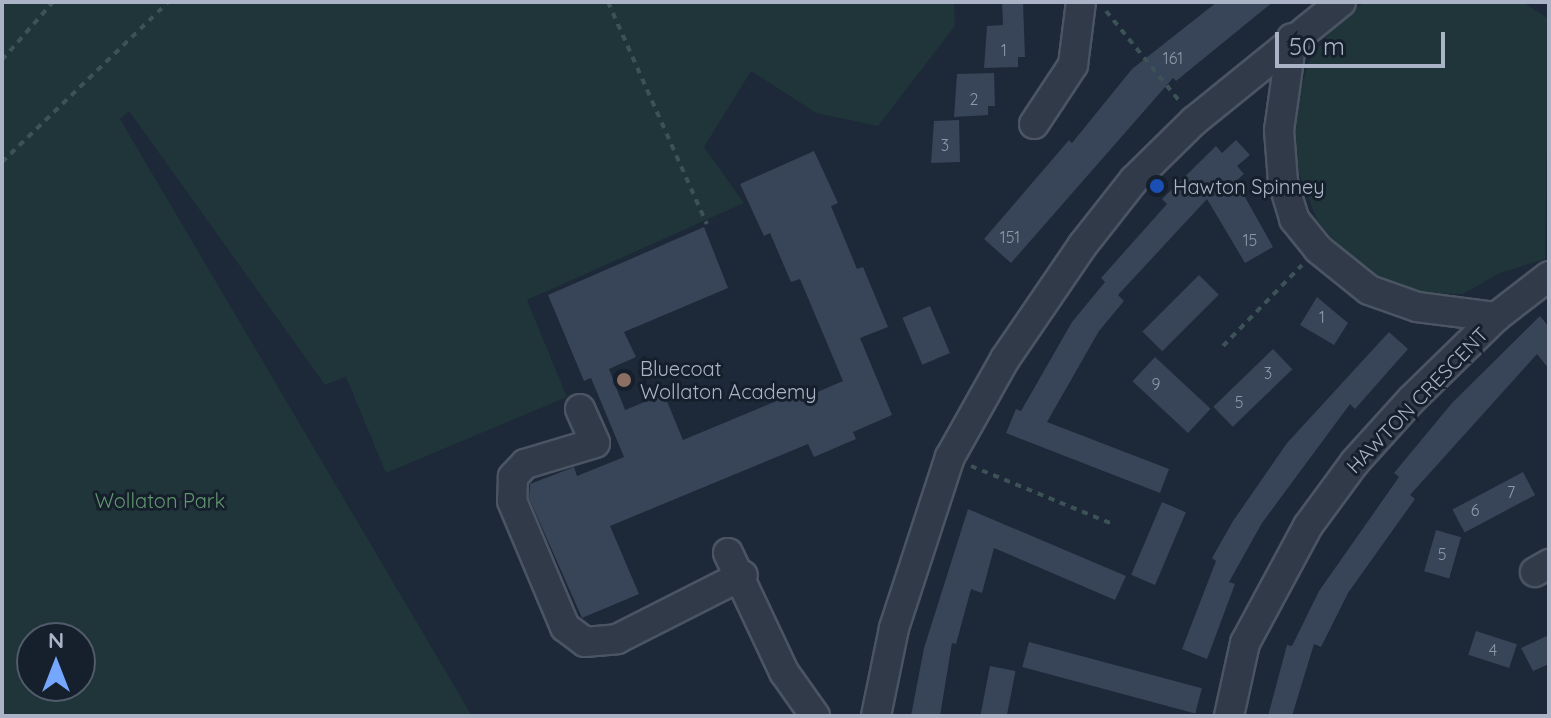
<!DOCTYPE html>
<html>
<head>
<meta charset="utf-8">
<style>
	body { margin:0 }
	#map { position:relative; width:1551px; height:718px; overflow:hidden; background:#1d2838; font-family:Quicksand,sans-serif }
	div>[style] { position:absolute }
	.green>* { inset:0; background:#1f3539 }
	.building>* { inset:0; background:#384458; transform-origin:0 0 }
	.path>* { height:4px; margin-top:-2px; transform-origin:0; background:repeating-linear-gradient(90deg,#3c5256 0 6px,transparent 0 12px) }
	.roads { filter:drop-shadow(2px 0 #4b5463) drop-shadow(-2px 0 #4b5463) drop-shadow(0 2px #4b5463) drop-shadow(0 -2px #4b5463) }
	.minor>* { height:28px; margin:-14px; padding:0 14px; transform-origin:14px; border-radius:14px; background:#313a48 }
	.dots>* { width:22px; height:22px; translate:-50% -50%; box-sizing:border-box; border:4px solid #161f2c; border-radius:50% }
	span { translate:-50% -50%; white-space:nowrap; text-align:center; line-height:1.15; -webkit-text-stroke:6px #161f2c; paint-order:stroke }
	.number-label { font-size:16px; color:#8e98aa }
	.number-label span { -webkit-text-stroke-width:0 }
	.poi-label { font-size:20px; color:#aab4c6 }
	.left { translate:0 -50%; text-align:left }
	.street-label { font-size:20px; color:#aab4c6 }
	.park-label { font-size:20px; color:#60976e }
	.frame { position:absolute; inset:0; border:4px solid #aab4c6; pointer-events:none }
	.north { position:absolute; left:16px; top:622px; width:80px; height:80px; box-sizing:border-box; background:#161f2c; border:2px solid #515b6a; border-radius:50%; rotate:0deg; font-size:22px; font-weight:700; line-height:32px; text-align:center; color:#aab4c6 }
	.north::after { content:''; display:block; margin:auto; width:28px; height:36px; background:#76a7ff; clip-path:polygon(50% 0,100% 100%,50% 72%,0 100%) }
	.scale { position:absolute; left:1275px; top:32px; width:170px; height:36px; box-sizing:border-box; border:4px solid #aab4c6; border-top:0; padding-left:10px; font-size:24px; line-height:28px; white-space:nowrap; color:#aab4c6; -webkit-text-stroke:6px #161f2c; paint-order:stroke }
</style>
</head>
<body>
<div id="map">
	<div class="green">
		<i style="clip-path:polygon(evenodd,2px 2px,954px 2px,955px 26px,878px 126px,816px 113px,751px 71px,704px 147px,744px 203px,527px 300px,567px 397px,386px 473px,346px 377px,325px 385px,129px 111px,120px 119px,472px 716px,2px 716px,2px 2px,32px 638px,80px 638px,80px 686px,32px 686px,32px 638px)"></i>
		<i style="clip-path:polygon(1365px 2px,1523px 2px,1549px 19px,1545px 259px,1500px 273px,1463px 294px,1427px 293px,1384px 280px,1348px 257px,1317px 220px,1294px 161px,1294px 114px,1308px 63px,1338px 20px)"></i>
	</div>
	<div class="building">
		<i style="clip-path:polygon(1002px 2px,1023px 2px,1025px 57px,1018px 57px,1018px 67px,984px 68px,987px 26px,1003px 25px)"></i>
		<i style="clip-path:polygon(1217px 2px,1273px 2px,1176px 81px,1173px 78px,1011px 263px,984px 239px,1069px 140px,1072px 143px,1132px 69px)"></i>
		<i style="clip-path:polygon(994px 73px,995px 106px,988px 106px,988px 115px,954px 117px,957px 74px)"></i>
		<i style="clip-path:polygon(959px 120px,960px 162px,931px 163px,934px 121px)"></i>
		<i style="clip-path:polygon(1236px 140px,1250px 155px,1237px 166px,1244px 174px,1236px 181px,1273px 247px,1245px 263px,1207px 199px,1118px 295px,1124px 301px,1099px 331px,1047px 422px,1169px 469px,1160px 493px,1006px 433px,1016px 409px,1021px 411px,1072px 322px,1105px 282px,1101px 278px,1167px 204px,1162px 199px,1216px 146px,1222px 153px)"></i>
		<i style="clip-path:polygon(814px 151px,838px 203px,831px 206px,857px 269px,863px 267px,888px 327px,860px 338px,892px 415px,853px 432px,856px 439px,814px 457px,808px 444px,610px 526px,639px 594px,582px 618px,529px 498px,530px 484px,574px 467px,577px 476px,624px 457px,591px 378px,584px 381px,548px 295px,704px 227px,728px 288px,624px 332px,636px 357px,609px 369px,625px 410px,664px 394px,683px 440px,805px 389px,808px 396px,843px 381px,800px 279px,791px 282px,770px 233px,764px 236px,740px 184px)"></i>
		<i style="left:1199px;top:275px;width:28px;height:80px;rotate:45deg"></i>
		<i style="clip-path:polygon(1317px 297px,1348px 323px,1334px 345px,1300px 325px)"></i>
		<i style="left:930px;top:306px;width:51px;height:30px;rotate:67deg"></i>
		<i style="clip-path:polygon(1540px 316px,1549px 327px,1549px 369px,1537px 354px,1410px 495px,1415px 499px,1348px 593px,1321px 647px,1314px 644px,1292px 716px,1268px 716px,1287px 645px,1292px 646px,1319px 591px,1399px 477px,1394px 473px,1452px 403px)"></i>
		<i style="clip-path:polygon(1389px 332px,1408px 349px,1355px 409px,1350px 404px,1262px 523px,1229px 582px,1235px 584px,1207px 659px,1182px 649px,1216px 561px,1212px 558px,1233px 521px,1287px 443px)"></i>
		<i style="left:1273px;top:349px;width:28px;height:83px;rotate:46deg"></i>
		<i style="left:1155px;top:357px;width:76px;height:33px;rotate:43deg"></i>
		<i style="left:1523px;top:472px;width:26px;height:80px;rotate:62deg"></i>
		<i style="left:1162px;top:502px;width:26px;height:79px;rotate:23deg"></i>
		<i style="clip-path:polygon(968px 509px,1126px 576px,1115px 600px,994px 548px,982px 593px,971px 589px,956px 644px,952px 643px,940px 716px,911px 716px,924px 648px)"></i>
		<i style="left:1436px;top:530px;width:26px;height:43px;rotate:16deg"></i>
		<i style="left:1476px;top:631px;width:43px;height:25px;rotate:18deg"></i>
		<i style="clip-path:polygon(1549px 635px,1549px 664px,1533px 671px,1521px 648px)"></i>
		<i style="left:1029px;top:642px;width:179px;height:26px;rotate:15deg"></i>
		<i style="left:990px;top:666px;width:26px;height:51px;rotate:11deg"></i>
	</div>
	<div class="path">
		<i style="left:608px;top:2px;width:243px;rotate:66deg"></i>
		<i style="left:1106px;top:11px;width:119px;rotate:50.8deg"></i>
		<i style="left:2px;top:60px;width:77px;rotate:-48.7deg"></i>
		<i style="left:2px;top:162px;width:231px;rotate:-43.9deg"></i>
		<i style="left:1223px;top:346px;width:113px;rotate:-45.7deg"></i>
		<i style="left:971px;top:466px;width:156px;rotate:22.3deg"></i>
	</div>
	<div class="roads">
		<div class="minor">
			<i style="left:1292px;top:38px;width:93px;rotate:98deg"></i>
			<i style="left:1279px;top:130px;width:52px;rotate:85.6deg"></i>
			<i style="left:1283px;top:182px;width:39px;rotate:73deg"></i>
			<i style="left:1294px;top:219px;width:38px;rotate:51deg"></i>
			<i style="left:1318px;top:249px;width:65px;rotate:38.8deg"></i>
			<i style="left:1369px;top:290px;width:51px;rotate:19.5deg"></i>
			<i style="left:1417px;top:307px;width:80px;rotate:7.2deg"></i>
			<i style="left:1034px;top:124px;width:71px;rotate:-56.5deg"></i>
			<i style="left:1073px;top:65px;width:64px;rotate:-82.8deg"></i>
			<i style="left:580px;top:409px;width:37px;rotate:66deg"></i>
			<i style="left:595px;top:443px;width:73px;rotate:163.3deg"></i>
			<i style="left:525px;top:464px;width:18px;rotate:133deg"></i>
			<i style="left:513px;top:477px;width:24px;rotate:92deg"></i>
			<i style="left:512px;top:501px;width:137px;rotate:67.2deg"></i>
			<i style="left:565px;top:627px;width:25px;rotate:37deg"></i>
			<i style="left:585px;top:642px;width:32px;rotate:-5deg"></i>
			<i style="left:617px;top:639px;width:141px;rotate:-26.9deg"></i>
			<i style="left:728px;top:553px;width:132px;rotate:64.8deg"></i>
			<i style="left:784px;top:672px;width:54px;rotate:54.8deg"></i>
			<i style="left:1535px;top:572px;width:16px;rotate:-30deg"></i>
			<i style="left:876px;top:716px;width:90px;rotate:-78.4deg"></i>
			<i style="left:894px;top:628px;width:180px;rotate:-71.9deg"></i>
			<i style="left:950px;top:457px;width:112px;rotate:-60.7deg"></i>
			<i style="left:1005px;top:359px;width:137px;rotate:-55.7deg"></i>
			<i style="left:1082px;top:246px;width:84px;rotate:-51.8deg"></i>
			<i style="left:1134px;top:180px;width:84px;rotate:-44.5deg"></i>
			<i style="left:1194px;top:121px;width:189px;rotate:-39deg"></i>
			<i style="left:1229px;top:716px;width:75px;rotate:-77.6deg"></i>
			<i style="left:1245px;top:643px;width:133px;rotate:-61.7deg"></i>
			<i style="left:1308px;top:526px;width:79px;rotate:-53.7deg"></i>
			<i style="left:1355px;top:462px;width:85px;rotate:-47.9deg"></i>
			<i style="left:1412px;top:399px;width:117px;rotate:-44.3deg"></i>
			<i style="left:1496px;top:317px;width:67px;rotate:-37.7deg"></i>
		</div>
	</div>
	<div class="dots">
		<i style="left:1157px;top:186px;background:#1a4fb4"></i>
		<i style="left:624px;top:380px;background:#8d6e63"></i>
	</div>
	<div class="number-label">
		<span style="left:1004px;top:50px">1</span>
		<span style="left:1173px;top:58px">161</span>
		<span style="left:974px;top:99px">2</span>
		<span style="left:945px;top:145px">3</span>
		<span style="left:1010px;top:237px">151</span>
		<span style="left:1250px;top:240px">15</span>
		<span style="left:1322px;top:317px">1</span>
		<span style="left:1268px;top:373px">3</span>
		<span style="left:1156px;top:384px">9</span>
		<span style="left:1239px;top:402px">5</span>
		<span style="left:1511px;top:492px">7</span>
		<span style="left:1475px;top:510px">6</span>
		<span style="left:1442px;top:554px">5</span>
		<span style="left:1493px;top:650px">4</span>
	</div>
	<div class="poi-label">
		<span class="left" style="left:1173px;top:186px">Hawton Spinney</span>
		<span class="left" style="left:640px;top:380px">Bluecoat<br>Wollaton Academy</span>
	</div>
	<div class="street-label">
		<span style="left:1417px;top:400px;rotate:-46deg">HAWTON CRESCENT</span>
	</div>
	<div class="park-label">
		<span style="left:160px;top:500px">Wollaton Park</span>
	</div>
	<div class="frame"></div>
	<div class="north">N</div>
	<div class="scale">50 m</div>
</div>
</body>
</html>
